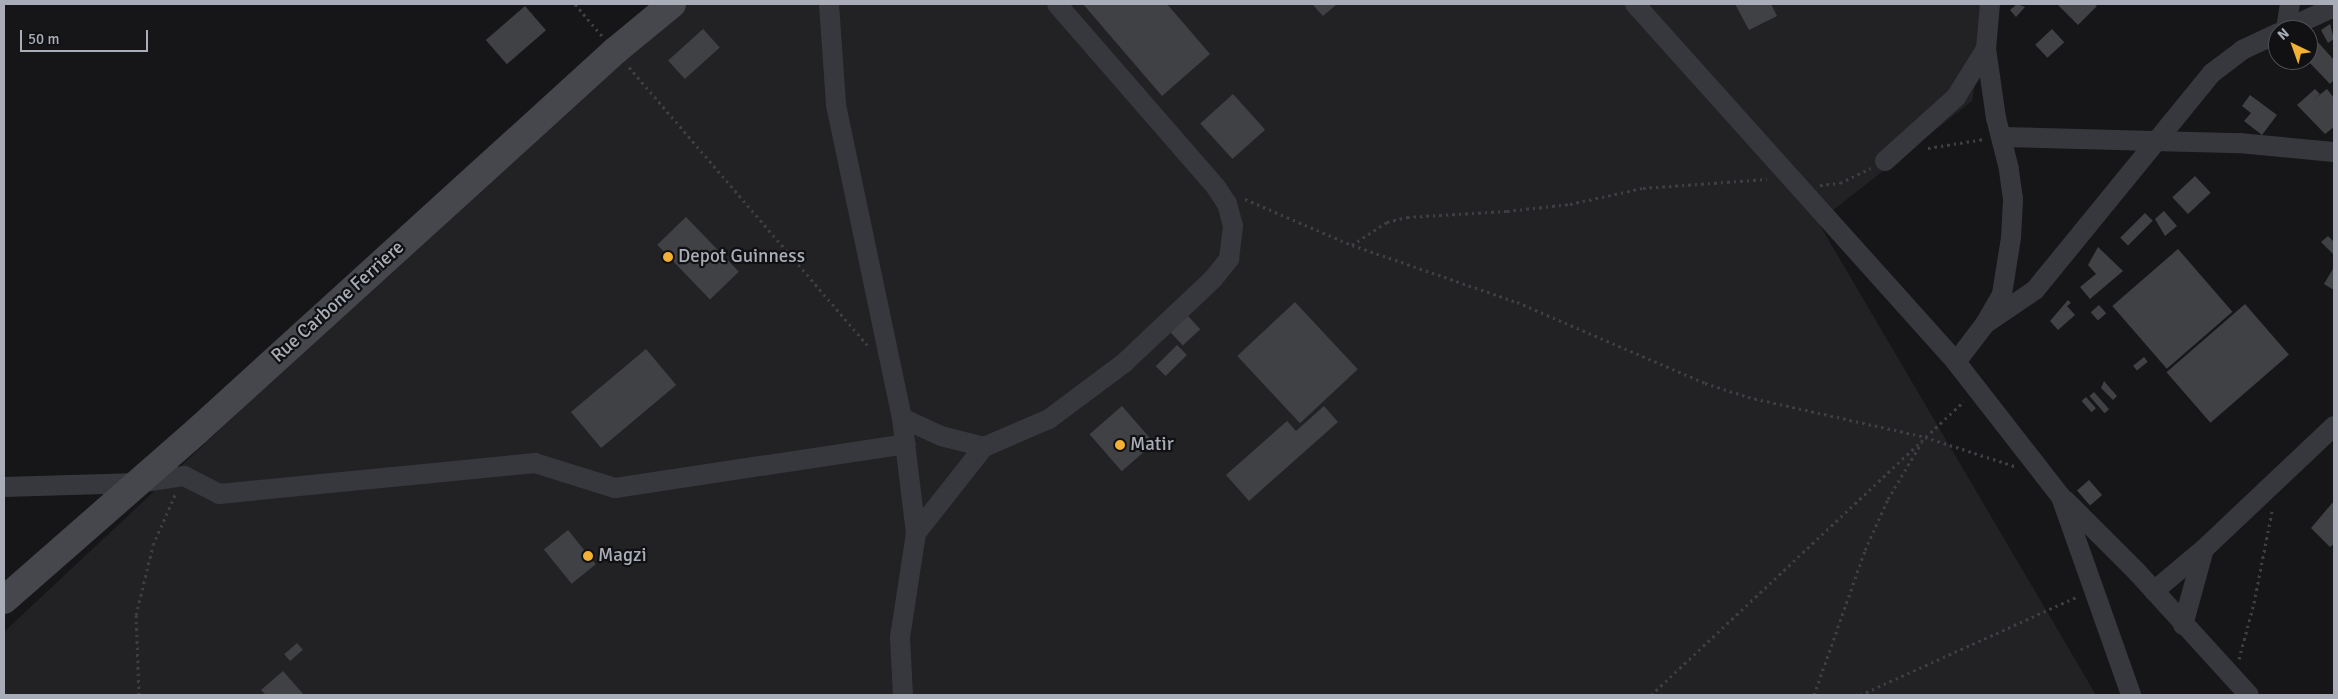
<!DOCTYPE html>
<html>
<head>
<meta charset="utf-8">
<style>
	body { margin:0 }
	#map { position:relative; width:2338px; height:699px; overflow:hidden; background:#161618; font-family:Signika,sans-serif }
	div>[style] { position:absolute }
	.built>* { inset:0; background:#222225 }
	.building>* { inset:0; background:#404145; transform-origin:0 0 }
	.path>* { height:3px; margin-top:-1.5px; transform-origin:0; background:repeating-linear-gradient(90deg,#3d3f44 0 2.5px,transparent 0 6.5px) }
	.street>* { height:20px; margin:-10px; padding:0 10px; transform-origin:10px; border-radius:10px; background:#37383d }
	.secondary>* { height:28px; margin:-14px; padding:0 14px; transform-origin:14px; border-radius:14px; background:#45474d }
	.dots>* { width:14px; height:14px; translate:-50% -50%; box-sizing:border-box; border:2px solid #111113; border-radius:50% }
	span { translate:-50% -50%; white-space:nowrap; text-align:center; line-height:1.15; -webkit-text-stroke:4.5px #111113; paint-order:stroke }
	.poi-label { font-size:19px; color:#a8adb8 }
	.left { translate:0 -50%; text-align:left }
	.street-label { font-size:19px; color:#a8adb8 }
	.frame { position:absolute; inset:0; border:5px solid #a8adb8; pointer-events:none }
	.north { position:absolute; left:2268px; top:20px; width:50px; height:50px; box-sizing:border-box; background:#111113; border:1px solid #4d4f55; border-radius:50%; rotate:318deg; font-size:14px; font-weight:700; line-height:20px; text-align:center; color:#a8adb8 }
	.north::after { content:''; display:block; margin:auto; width:18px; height:22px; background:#f2b134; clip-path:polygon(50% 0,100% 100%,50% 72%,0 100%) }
	.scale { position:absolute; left:20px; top:30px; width:128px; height:22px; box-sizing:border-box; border:2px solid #a8adb8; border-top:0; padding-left:6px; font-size:15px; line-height:18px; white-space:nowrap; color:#a8adb8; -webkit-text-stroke:4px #111113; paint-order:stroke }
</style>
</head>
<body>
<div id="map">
	<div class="built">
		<i style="clip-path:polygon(674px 4px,1990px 4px,1972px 101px,1818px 222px,2096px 695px,4px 695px,4px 632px)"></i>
	</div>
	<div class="building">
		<i style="clip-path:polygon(1083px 4px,1167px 4px,1210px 54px,1162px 96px)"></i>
		<i style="clip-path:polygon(1312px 4px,1337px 4px,1323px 16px)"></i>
		<i style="clip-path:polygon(1735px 4px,1771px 4px,1777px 16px,1749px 30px)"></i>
		<i style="clip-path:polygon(2017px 4px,2025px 7px,2016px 17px,2010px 10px)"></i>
		<i style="clip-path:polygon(2057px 4px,2094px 4px,2097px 6px,2078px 25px)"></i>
		<i style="left:525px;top:6px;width:32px;height:52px;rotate:49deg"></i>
		<i style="clip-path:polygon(2330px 24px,2334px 39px,2328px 43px,2321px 30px)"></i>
		<i style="left:703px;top:29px;width:25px;height:47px;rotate:48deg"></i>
		<i style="left:2052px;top:29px;width:18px;height:23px;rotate:47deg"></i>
		<i style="clip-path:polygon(2315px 39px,2334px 60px,2334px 80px,2330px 84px,2308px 61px,2308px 46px)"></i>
		<i style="clip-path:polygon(2315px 89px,2320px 94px,2313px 100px,2327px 89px,2334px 98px,2334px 127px,2325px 134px,2297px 105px)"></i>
		<i style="left:1233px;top:94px;width:48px;height:44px;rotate:48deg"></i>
		<i style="clip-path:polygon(2250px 95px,2277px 115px,2262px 135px,2244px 121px,2251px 113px,2242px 106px)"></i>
		<i style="left:2195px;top:176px;width:23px;height:31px;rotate:47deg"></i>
		<i style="clip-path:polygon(2164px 211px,2177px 226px,2165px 236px,2155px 219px)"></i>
		<i style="left:2145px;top:213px;width:11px;height:35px;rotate:45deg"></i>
		<i style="left:686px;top:217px;width:76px;height:40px;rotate:46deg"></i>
		<i style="clip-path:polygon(2328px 236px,2334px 242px,2334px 255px,2321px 242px)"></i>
		<i style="clip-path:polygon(2098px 247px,2123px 271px,2090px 299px,2080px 287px,2096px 274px,2088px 265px)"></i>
		<i style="left:2178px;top:249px;width:83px;height:87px;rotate:49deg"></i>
		<i style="clip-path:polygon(2334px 267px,2334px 290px,2324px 284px)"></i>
		<i style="clip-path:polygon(2068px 300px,2071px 303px,2067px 306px,2075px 315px,2058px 330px,2050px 321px)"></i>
		<i style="left:1295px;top:302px;width:92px;height:79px;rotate:47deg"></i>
		<i style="left:2245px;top:304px;width:67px;height:104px;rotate:49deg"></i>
		<i style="left:2099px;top:305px;width:11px;height:11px;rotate:49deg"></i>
		<i style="left:1188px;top:316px;width:18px;height:24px;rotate:47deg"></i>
		<i style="left:1177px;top:345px;width:14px;height:30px;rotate:45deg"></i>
		<i style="left:646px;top:349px;width:47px;height:98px;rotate:50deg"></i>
		<i style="left:2144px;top:357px;width:6px;height:14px;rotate:51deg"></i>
		<i style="clip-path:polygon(2104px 381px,2117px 396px,2113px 400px,2101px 388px)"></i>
		<i style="left:2094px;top:392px;width:23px;height:6px;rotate:49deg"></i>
		<i style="left:2086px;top:397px;width:15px;height:6px;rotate:48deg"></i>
		<i style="left:1122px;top:406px;width:49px;height:43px;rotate:49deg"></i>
		<i style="clip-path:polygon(1324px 406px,1338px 422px,1249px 501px,1226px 475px,1287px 421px,1296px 431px)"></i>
		<i style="left:2089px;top:480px;width:20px;height:16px;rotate:49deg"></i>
		<i style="clip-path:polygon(2334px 501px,2334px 544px,2330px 547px,2311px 528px)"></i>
		<i style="left:568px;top:530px;width:44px;height:31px;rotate:51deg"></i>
		<i style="left:297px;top:643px;width:9px;height:17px;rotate:49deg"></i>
		<i style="clip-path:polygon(283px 671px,304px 695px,266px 695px,261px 690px)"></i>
	</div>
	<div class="path">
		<i style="left:575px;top:4px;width:42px;rotate:49.8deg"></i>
		<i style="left:629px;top:67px;width:366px;rotate:49.4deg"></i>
		<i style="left:1928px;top:148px;width:57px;rotate:-9.1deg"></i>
		<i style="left:1820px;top:185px;width:20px;rotate:-6deg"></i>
		<i style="left:1840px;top:183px;width:34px;rotate:-26deg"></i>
		<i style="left:1245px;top:199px;width:116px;rotate:23.3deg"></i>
		<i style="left:1352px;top:245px;width:175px;rotate:19.1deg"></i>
		<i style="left:1517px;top:302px;width:205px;rotate:23.3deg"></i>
		<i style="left:1705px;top:383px;width:45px;rotate:18deg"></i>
		<i style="left:1748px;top:397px;width:181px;rotate:12.7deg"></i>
		<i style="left:1925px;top:437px;width:94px;rotate:18deg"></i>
		<i style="left:1352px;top:245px;width:42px;rotate:-33.3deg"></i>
		<i style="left:1387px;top:222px;width:21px;rotate:-14deg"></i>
		<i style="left:1407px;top:217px;width:100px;rotate:-3.4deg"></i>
		<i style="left:1507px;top:211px;width:63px;rotate:-6.3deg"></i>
		<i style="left:1570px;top:204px;width:75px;rotate:-12.4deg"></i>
		<i style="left:1643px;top:188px;width:124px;rotate:-4.2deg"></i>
		<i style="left:2239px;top:659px;width:58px;rotate:-75deg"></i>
		<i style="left:2254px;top:603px;width:94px;rotate:-78.9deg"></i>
		<i style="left:139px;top:695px;width:80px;rotate:-92.1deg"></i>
		<i style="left:136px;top:615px;width:72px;rotate:-76.3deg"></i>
		<i style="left:153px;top:545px;width:55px;rotate:-66.3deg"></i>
		<i style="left:1651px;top:695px;width:429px;rotate:-43.2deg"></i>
		<i style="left:1814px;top:695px;width:154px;rotate:-70.6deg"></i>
		<i style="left:1865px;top:550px;width:56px;rotate:-65.7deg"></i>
		<i style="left:1888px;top:499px;width:66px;rotate:-59.2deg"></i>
		<i style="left:1860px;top:695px;width:239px;rotate:-24.4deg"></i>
	</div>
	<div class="street">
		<i style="left:829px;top:4px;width:101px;rotate:86deg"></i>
		<i style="left:836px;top:105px;width:320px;rotate:78.1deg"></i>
		<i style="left:902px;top:418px;width:116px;rotate:83.1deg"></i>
		<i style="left:916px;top:533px;width:106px;rotate:98.7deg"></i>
		<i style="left:900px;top:638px;width:57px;rotate:87deg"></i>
		<i style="left:1635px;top:4px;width:481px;rotate:48.1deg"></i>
		<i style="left:1956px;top:362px;width:171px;rotate:52.1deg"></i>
		<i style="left:2061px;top:497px;width:210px;rotate:70.5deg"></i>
		<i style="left:2286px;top:29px;width:25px;rotate:-81deg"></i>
		<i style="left:2284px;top:30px;width:55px;rotate:-24.7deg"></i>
		<i style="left:2002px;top:137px;width:237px;rotate:1.5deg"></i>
		<i style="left:2239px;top:143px;width:95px;rotate:5.4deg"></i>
		<i style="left:1885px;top:161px;width:96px;rotate:-42deg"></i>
		<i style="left:1956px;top:97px;width:57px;rotate:-58deg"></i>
		<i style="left:1985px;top:324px;width:60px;rotate:-34.2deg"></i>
		<i style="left:2035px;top:290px;width:280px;rotate:-50.8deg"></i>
		<i style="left:2212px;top:73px;width:38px;rotate:-37deg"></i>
		<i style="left:2242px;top:50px;width:40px;rotate:-25deg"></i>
		<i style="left:1956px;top:362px;width:48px;rotate:-52.7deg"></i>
		<i style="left:1985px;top:324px;width:34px;rotate:-60deg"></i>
		<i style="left:2002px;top:294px;width:57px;rotate:-80.9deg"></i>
		<i style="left:2011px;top:238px;width:39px;rotate:-87deg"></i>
		<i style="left:2013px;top:199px;width:30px;rotate:-98deg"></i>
		<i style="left:2009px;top:169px;width:53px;rotate:-104.3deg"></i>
		<i style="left:1996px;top:118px;width:70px;rotate:-98.2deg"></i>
		<i style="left:1986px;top:49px;width:45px;rotate:-84.9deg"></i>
		<i style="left:902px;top:418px;width:43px;rotate:24.8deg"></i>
		<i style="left:941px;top:436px;width:44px;rotate:14.3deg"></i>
		<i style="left:4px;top:487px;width:134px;rotate:-1.7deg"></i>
		<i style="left:138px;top:483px;width:47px;rotate:-8.7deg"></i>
		<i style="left:184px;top:476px;width:39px;rotate:27deg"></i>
		<i style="left:219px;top:494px;width:318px;rotate:-5.6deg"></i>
		<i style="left:535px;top:463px;width:84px;rotate:17.4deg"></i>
		<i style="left:615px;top:488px;width:294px;rotate:-8.6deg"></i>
		<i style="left:2065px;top:500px;width:102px;rotate:45deg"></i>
		<i style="left:2137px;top:572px;width:166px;rotate:47.7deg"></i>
		<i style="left:916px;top:533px;width:110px;rotate:-51.7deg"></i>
		<i style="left:984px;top:447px;width:71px;rotate:-23.3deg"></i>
		<i style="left:1049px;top:419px;width:94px;rotate:-36.7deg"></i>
		<i style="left:1124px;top:363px;width:122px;rotate:-43.3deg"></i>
		<i style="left:1213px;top:279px;width:26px;rotate:-51deg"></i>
		<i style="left:1229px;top:259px;width:33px;rotate:-83deg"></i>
		<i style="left:1233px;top:226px;width:23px;rotate:-105deg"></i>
		<i style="left:1227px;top:204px;width:20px;rotate:-123deg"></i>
		<i style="left:1216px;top:187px;width:242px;rotate:-131deg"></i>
		<i style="left:2154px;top:591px;width:65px;rotate:-40deg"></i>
		<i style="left:2204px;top:549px;width:179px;rotate:-43.4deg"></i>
		<i style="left:2183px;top:625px;width:79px;rotate:-74.6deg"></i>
	</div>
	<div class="secondary">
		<i style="left:4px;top:600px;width:257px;rotate:-41.2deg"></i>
		<i style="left:197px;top:431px;width:565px;rotate:-42.27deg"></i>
		<i style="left:615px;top:51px;width:74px;rotate:-39.5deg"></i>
	</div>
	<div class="dots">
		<i style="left:668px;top:257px;background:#f2b134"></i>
		<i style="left:1120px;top:445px;background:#f2b134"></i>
		<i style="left:588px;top:556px;background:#f2b134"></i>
	</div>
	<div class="poi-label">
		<span class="left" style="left:678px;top:257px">Depot Guinness</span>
		<span class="left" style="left:1130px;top:445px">Matir</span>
		<span class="left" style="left:598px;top:556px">Magzi</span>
	</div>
	<div class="street-label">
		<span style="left:338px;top:302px;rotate:-42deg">Rue Carbone Ferriere</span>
	</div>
	<div class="frame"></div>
	<div class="north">N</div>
	<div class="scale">50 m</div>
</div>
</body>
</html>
